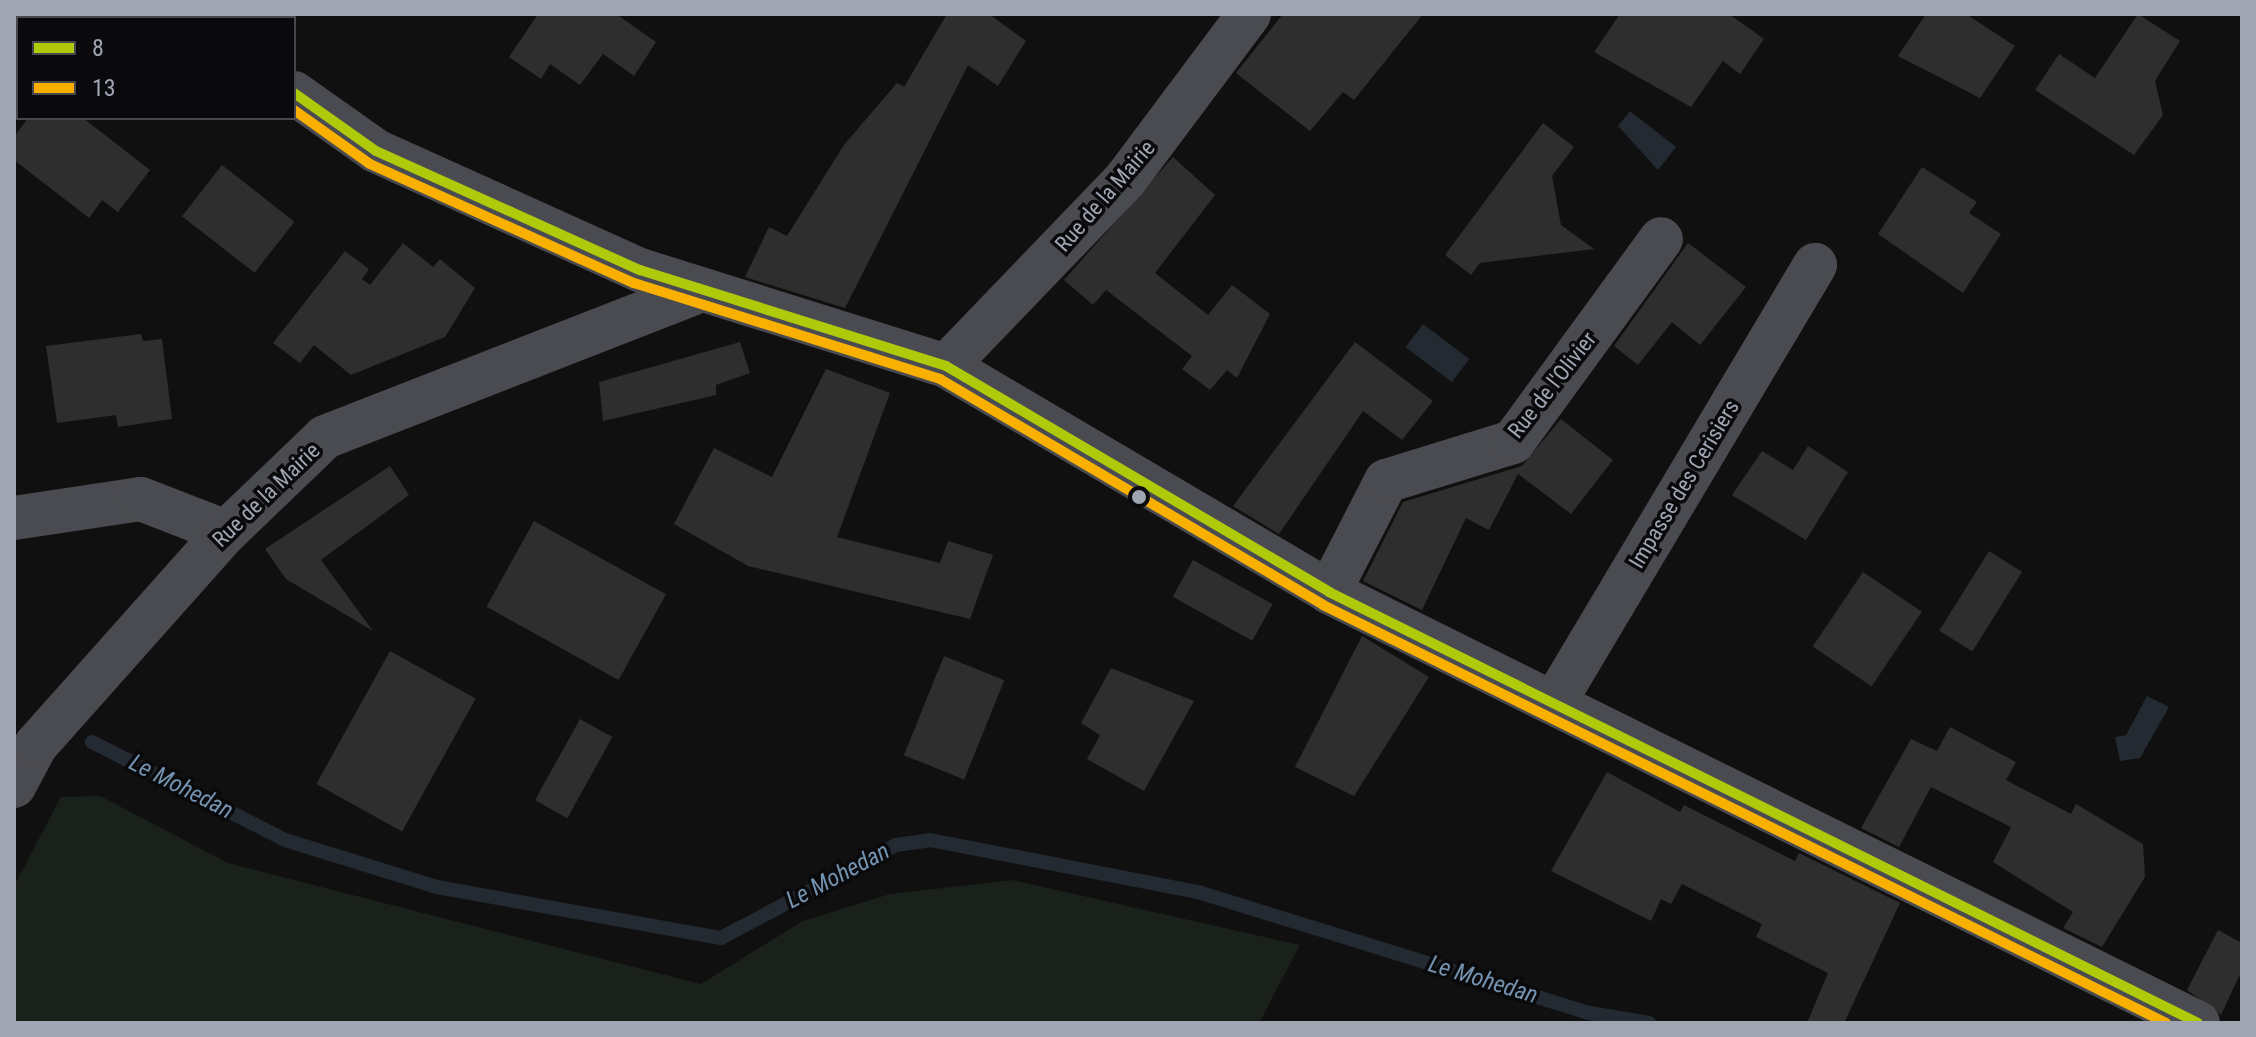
<!DOCTYPE html>
<html>
<head>
<meta charset="utf-8">
<style>
	body { margin:0 }
	#map { position:relative; width:2256px; height:1037px; overflow:hidden; background:#101010; font-family:"Roboto Condensed",sans-serif }
	div>[style] { position:absolute }
	.green>* { inset:0; background:#1a201a }
	.water>* { inset:0; background:#232a31; transform-origin:0 0 }
	.stream>* { height:14px; margin:-7px; padding:0 7px; transform-origin:7px; border-radius:7px; background:#232a31 }
	.building>* { inset:0; background:#2e2e2f; transform-origin:0 0 }
	.minor>* { height:44px; margin:-22px; padding:0 22px; transform-origin:22px; border-radius:22px; background:#4a4b50 }
	.bus-1>* { height:10px; margin:-5px; padding:0 5px; transform-origin:5px; border-radius:5px; background:#afca0b }
	.bus-2>* { height:10px; margin:-5px; padding:0 5px; transform-origin:5px; border-radius:5px; background:#f9b000 }
	.dots>* { width:22px; height:22px; translate:-50% -50%; box-sizing:border-box; border:4px solid #0a0a0c; border-radius:50% }
	span { translate:-50% -50%; white-space:nowrap; text-align:center; line-height:1.15; -webkit-text-stroke:7px #0a0a0c; paint-order:stroke }
	.street-label { font-size:22px; color:#a0a5b2 }
	.water-label { font-size:24px; color:#7493b0; font-style:italic }
	.frame { position:absolute; inset:0; border:16px solid #a0a5b2; pointer-events:none }
	.legend { position:absolute; left:16px; top:16px; width:280px; height:104px; box-sizing:border-box; background:#0a0a0c; border:2px solid #46484e; margin:0; padding:10px 14px; list-style:none; font-size:24px; color:#a0a5b2 }
	.legend li { display:flex; align-items:center; gap:16px; height:40px }
	.legend b { width:40px; border:2px solid #46484e }
</style>
</head>
<body>
<div id="map">
	<div class="green">
		<i style="clip-path:polygon(100px 796px,228px 863px,701px 984px,803px 921px,890px 894px,1013px 880px,1300px 945px,1259px 1023px,14px 1023px,14px 886px,61px 797px)"></i>
	</div>
	<div class="water">
		<i style="clip-path:polygon(1630px 111px,1676px 147px,1658px 170px,1618px 126px)"></i>
		<i style="left:1423px;top:324px;width:58px;height:29px;rotate:37deg"></i>
		<i style="clip-path:polygon(2147px 696px,2169px 707px,2140px 758px,2120px 761px,2115px 737px,2126px 735px)"></i>
	</div>
	<div class="stream">
		<i style="left:92px;top:742px;width:216px;rotate:26.9deg"></i>
		<i style="left:285px;top:840px;width:159px;rotate:17.2deg"></i>
		<i style="left:437px;top:887px;width:289px;rotate:10.2deg"></i>
		<i style="left:721px;top:938px;width:198px;rotate:-28deg"></i>
		<i style="left:896px;top:845px;width:34px;rotate:-8deg"></i>
		<i style="left:930px;top:840px;width:273px;rotate:11deg"></i>
		<i style="left:1198px;top:892px;width:410px;rotate:17.2deg"></i>
		<i style="left:1590px;top:1013px;width:60px;rotate:9.6deg"></i>
	</div>
	<div class="building">
		<i style="clip-path:polygon(538px 14px,616px 14px,656px 42px,634px 76px,603px 54px,580px 85px,550px 64px,541px 79px,509px 57px)"></i>
		<i style="clip-path:polygon(947px 14px,989px 14px,1026px 41px,998px 86px,968px 65px,845px 308px,745px 277px,769px 227px,787px 236px,844px 145px,897px 83px,904px 87px)"></i>
		<i style="clip-path:polygon(1283px 14px,1423px 14px,1354px 100px,1343px 92px,1310px 131px,1236px 73px)"></i>
		<i style="clip-path:polygon(1620px 14px,1729px 14px,1764px 39px,1740px 74px,1723px 61px,1691px 107px,1594px 52px)"></i>
		<i style="clip-path:polygon(1926px 14px,1966px 14px,2015px 46px,1980px 98px,1898px 56px)"></i>
		<i style="clip-path:polygon(2138px 14px,2180px 41px,2155px 81px,2163px 115px,2134px 155px,2035px 90px,2059px 54px,2095px 78px)"></i>
		<i style="clip-path:polygon(28px 118px,83px 118px,150px 170px,118px 212px,102px 200px,89px 218px,14px 160px,14px 137px)"></i>
		<i style="clip-path:polygon(1543px 123px,1574px 147px,1552px 176px,1561px 225px,1594px 249px,1480px 263px,1471px 275px,1445px 255px)"></i>
		<i style="clip-path:polygon(1173px 157px,1215px 195px,1155px 273px,1208px 315px,1232px 285px,1270px 314px,1237px 378px,1227px 370px,1210px 390px,1182px 369px,1192px 356px,1106px 290px,1093px 305px,1064px 280px)"></i>
		<i style="left:222px;top:165px;width:92px;height:65px;rotate:38deg"></i>
		<i style="clip-path:polygon(1922px 167px,1977px 202px,1969px 213px,2001px 234px,1963px 293px,1878px 234px)"></i>
		<i style="clip-path:polygon(403px 243px,433px 267px,440px 259px,475px 288px,445px 337px,351px 375px,314px 345px,300px 363px,273px 343px,345px 251px,369px 269px,362px 279px,370px 285px)"></i>
		<i style="clip-path:polygon(1688px 243px,1746px 287px,1700px 345px,1672px 322px,1638px 365px,1614px 346px)"></i>
		<i style="clip-path:polygon(141px 334px,143px 341px,162px 339px,172px 419px,118px 427px,116px 415px,57px 423px,46px 346px)"></i>
		<i style="clip-path:polygon(740px 342px,750px 373px,716px 385px,716px 395px,603px 421px,599px 382px)"></i>
		<i style="clip-path:polygon(1355px 342px,1433px 401px,1402px 440px,1363px 411px,1279px 534px,1233px 506px)"></i>
		<i style="clip-path:polygon(826px 369px,890px 393px,837px 537px,940px 563px,948px 541px,993px 555px,970px 619px,748px 566px,674px 524px,714px 448px,772px 477px)"></i>
		<i style="clip-path:polygon(1561px 419px,1613px 460px,1571px 514px,1518px 474px,1489px 530px,1466px 518px,1422px 610px,1363px 581px,1403px 502px,1522px 466px)"></i>
		<i style="clip-path:polygon(1808px 446px,1848px 472px,1806px 540px,1732px 495px,1762px 451px,1793px 470px)"></i>
		<i style="clip-path:polygon(390px 466px,409px 495px,321px 560px,373px 631px,286px 579px,265px 549px)"></i>
		<i style="left:534px;top:521px;width:151px;height:98px;rotate:29deg"></i>
		<i style="left:1989px;top:551px;width:39px;height:94px;rotate:32deg"></i>
		<i style="left:1193px;top:560px;width:91px;height:42px;rotate:29deg"></i>
		<i style="left:1863px;top:572px;width:71px;height:90px;rotate:34deg"></i>
		<i style="clip-path:polygon(1362px 636px,1429px 677px,1354px 796px,1295px 767px)"></i>
		<i style="left:390px;top:651px;width:98px;height:152px;rotate:29deg"></i>
		<i style="left:944px;top:656px;width:65px;height:107px;rotate:22deg"></i>
		<i style="clip-path:polygon(1111px 668px,1194px 701px,1144px 791px,1087px 759px,1100px 735px,1081px 723px)"></i>
		<i style="left:580px;top:719px;width:37px;height:93px;rotate:29deg"></i>
		<i style="clip-path:polygon(1950px 727px,2016px 762px,2006px 780px,2071px 814px,2076px 804px,2143px 844px,2145px 877px,2102px 947px,2063px 928px,2073px 912px,1993px 862px,2011px 827px,1931px 787px,1899px 847px,1861px 828px,1911px 739px,1937px 751px)"></i>
		<i style="clip-path:polygon(1607px 772px,1680px 812px,1684px 805px,1795px 861px,1799px 853px,1900px 903px,1844px 1023px,1807px 1023px,1828px 973px,1756px 937px,1762px 924px,1682px 884px,1671px 904px,1661px 899px,1651px 921px,1551px 871px)"></i>
		<i style="clip-path:polygon(2218px 930px,2242px 943px,2242px 970px,2221px 1015px,2187px 990px)"></i>
	</div>
	<div class="minor">
		<i style="left:181px;top:14px;width:7px;rotate:34deg"></i>
		<i style="left:294px;top:93px;width:100px;rotate:35.3deg"></i>
		<i style="left:376px;top:151px;width:290px;rotate:24.3deg"></i>
		<i style="left:640px;top:270px;width:321px;rotate:17.4deg"></i>
		<i style="left:946px;top:366px;width:445px;rotate:30.5deg"></i>
		<i style="left:1329px;top:592px;width:970px;rotate:26.38deg"></i>
		<i style="left:946px;top:366px;width:258px;rotate:-46.1deg"></i>
		<i style="left:1125px;top:180px;width:207px;rotate:-53.2deg"></i>
		<i style="left:14px;top:518px;width:128px;rotate:-8.5deg"></i>
		<i style="left:141px;top:499px;width:91px;rotate:21.2deg"></i>
		<i style="left:1329px;top:592px;width:125px;rotate:-62.8deg"></i>
		<i style="left:1386px;top:481px;width:133px;rotate:-17.1deg"></i>
		<i style="left:1513px;top:442px;width:251px;rotate:-53.9deg"></i>
		<i style="left:1554px;top:703px;width:510px;rotate:-59.21deg"></i>
		<i style="left:14px;top:786px;width:47px;rotate:-61.8deg"></i>
		<i style="left:36px;top:745px;width:285px;rotate:-48.3deg"></i>
		<i style="left:226px;top:532px;width:137px;rotate:-43.8deg"></i>
		<i style="left:325px;top:437px;width:399px;rotate:-21.3deg"></i>
	</div>
	<div class="bus-1">
		<i style="left:294px;top:93px;width:100px;rotate:35.3deg"></i>
		<i style="left:376px;top:151px;width:290px;rotate:24.3deg"></i>
		<i style="left:640px;top:270px;width:321px;rotate:17.4deg"></i>
		<i style="left:946px;top:366px;width:445px;rotate:30.5deg"></i>
		<i style="left:1329px;top:592px;width:970px;rotate:26.38deg"></i>
	</div>
	<div class="bus-2">
		<i style="left:294px;top:110px;width:93px;rotate:35.4deg"></i>
		<i style="left:370px;top:164px;width:290px;rotate:24.3deg"></i>
		<i style="left:634px;top:283px;width:321px;rotate:17.4deg"></i>
		<i style="left:940px;top:379px;width:445px;rotate:30.5deg"></i>
		<i style="left:1323px;top:605px;width:941px;rotate:26.37deg"></i>
	</div>
	<div class="dots">
		<i style="left:1139px;top:497px;background:#a0a5b2"></i>
	</div>
	<div class="street-label">
		<span style="left:1105px;top:196px;rotate:-49deg">Rue de la Mairie</span>
		<span style="left:1552px;top:385px;rotate:-52deg">Rue de l'Olivier</span>
		<span style="left:1684px;top:484px;rotate:-59deg">Impasse des Cerisiers</span>
		<span style="left:266px;top:495px;rotate:-44deg">Rue de la Mairie</span>
	</div>
	<div class="water-label">
		<span style="left:181px;top:787px;rotate:27deg">Le Mohedan</span>
		<span style="left:838px;top:876px;rotate:-28deg">Le Mohedan</span>
		<span style="left:1483px;top:980px;rotate:17deg">Le Mohedan</span>
	</div>
	<div class="frame"></div>
	<ul class="legend">
	<li><b style="height:10px;background:#afca0b"></b>8</li>
	<li><b style="height:10px;background:#f9b000"></b>13</li>
	</ul>
</div>
</body>
</html>
